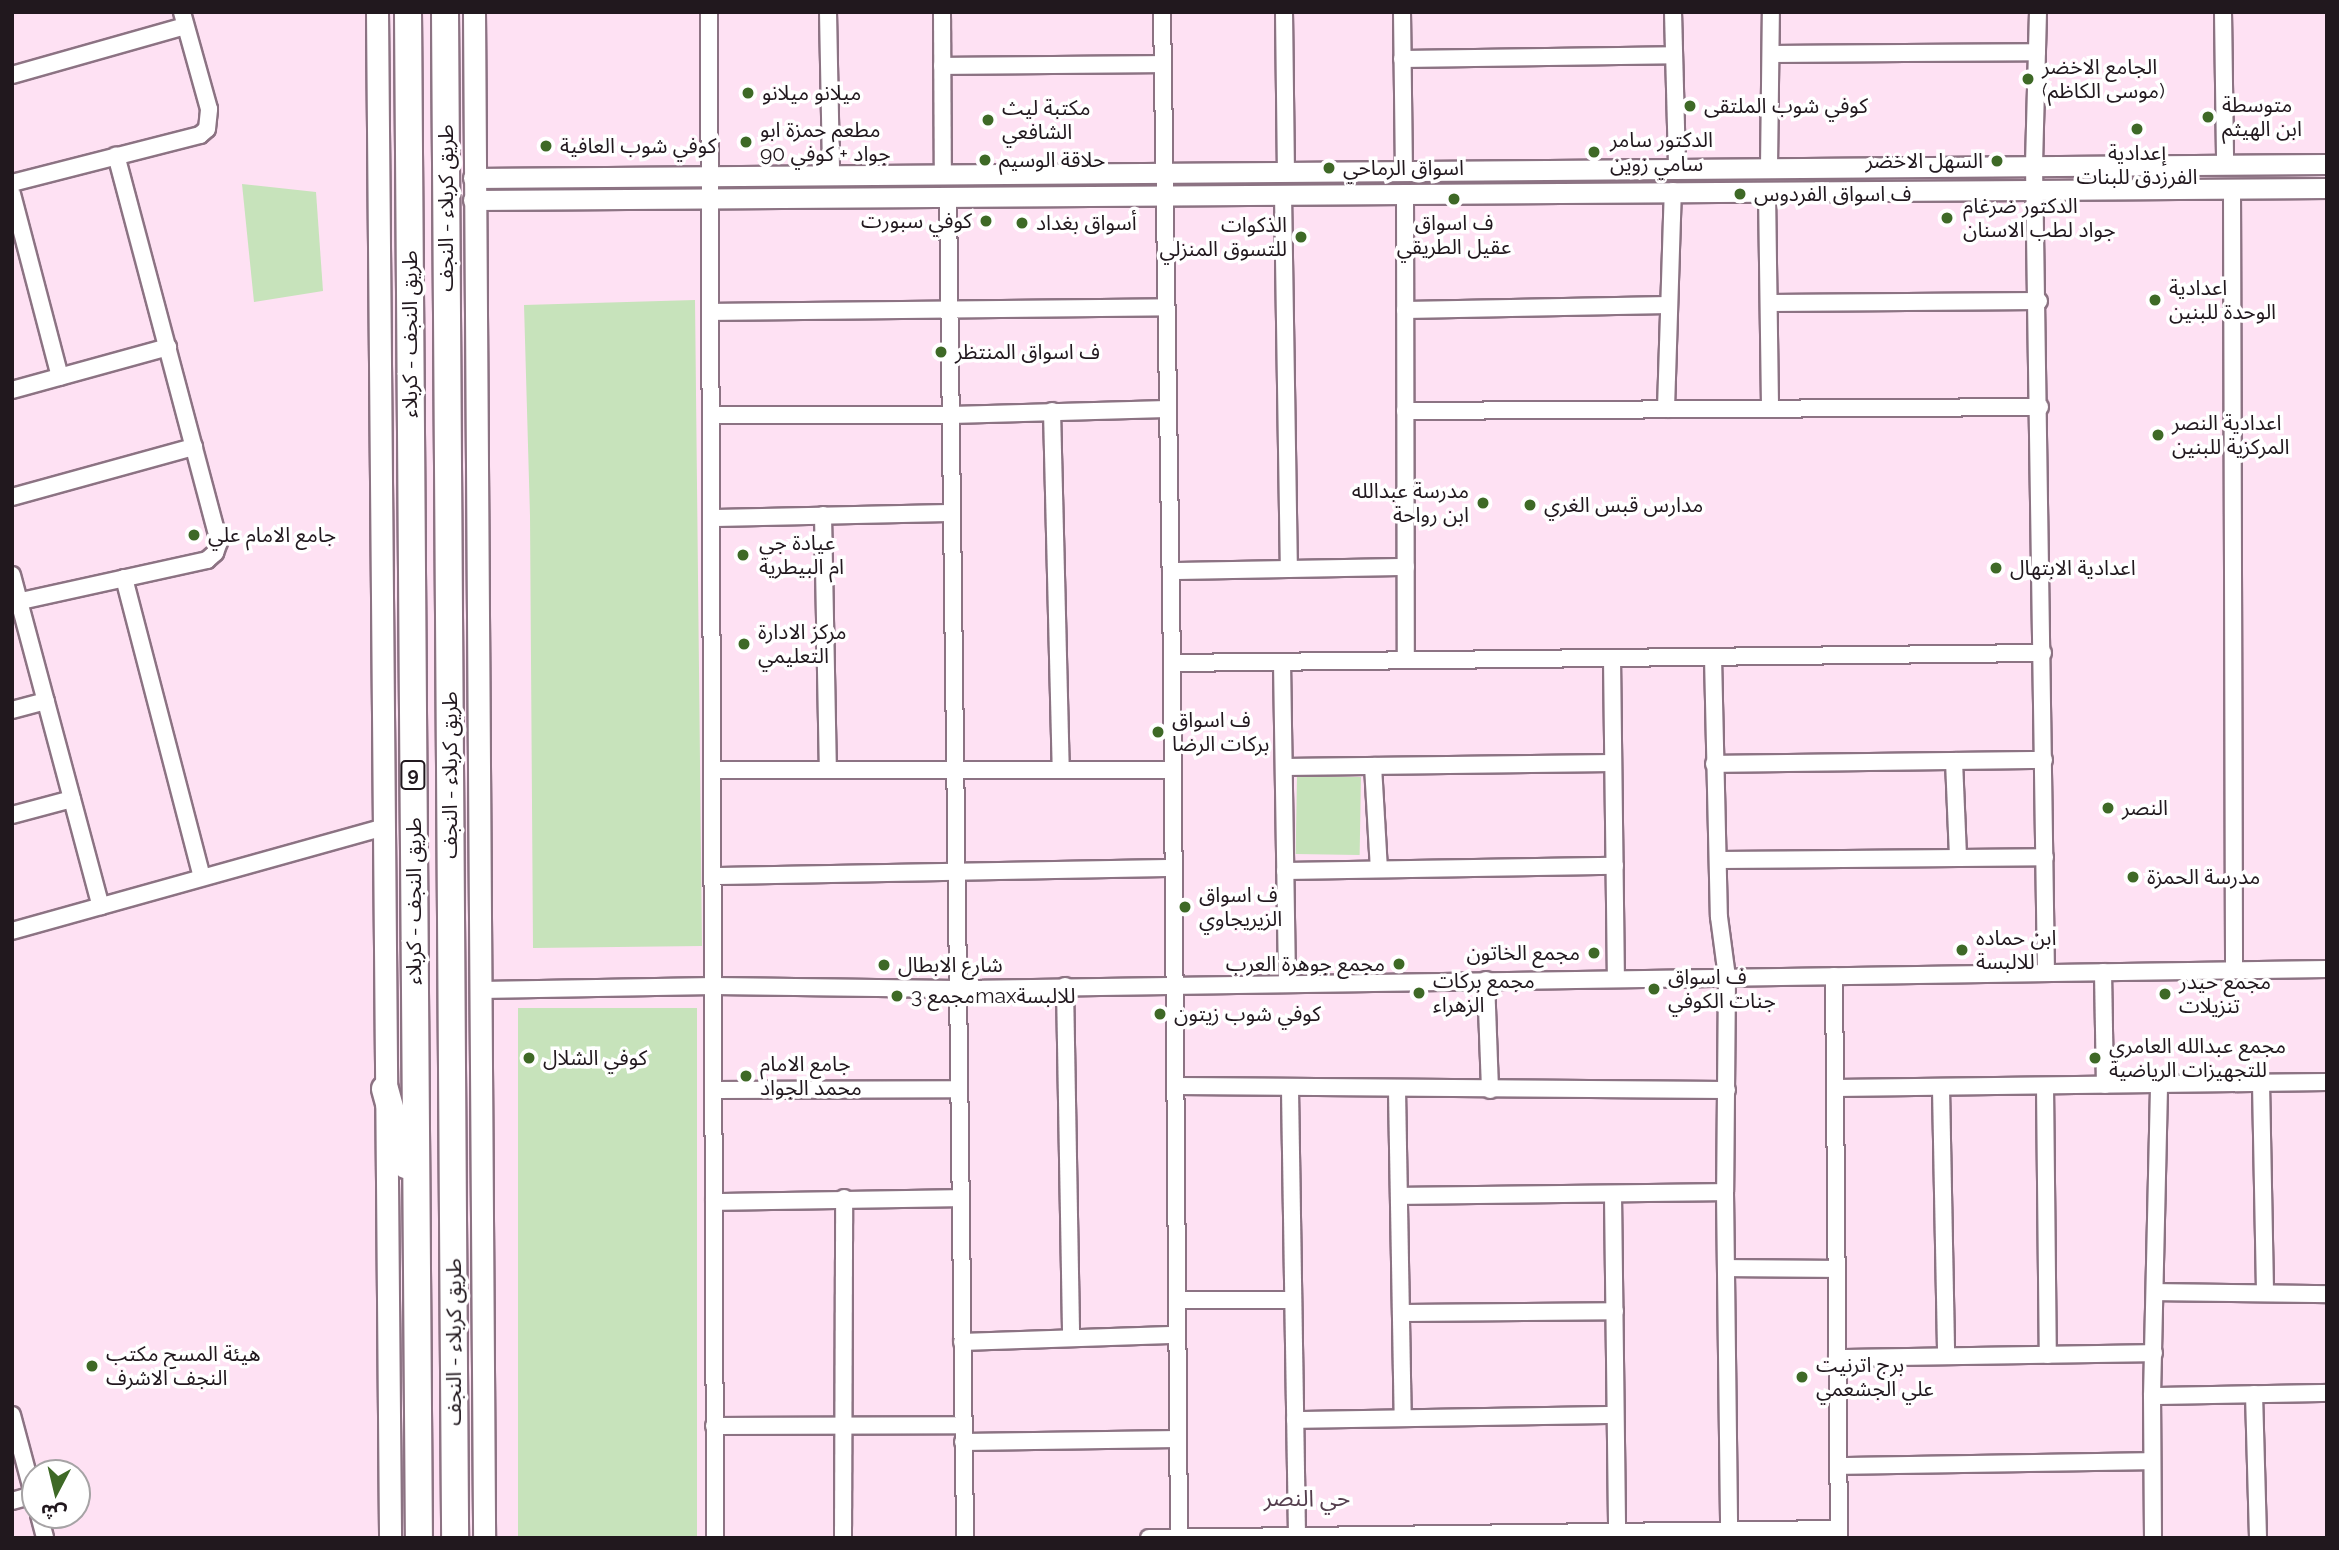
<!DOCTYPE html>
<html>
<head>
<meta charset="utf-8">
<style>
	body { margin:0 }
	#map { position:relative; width:2339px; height:1550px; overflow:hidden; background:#fee1f3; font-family:Raleway,"Noto Sans Arabic",sans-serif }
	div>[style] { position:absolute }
	.green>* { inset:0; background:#c7e3bb; transform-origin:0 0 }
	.roads { filter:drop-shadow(2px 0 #8c7383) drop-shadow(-2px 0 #8c7383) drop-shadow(0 2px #8c7383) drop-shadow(0 -2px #8c7383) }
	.minor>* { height:16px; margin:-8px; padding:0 8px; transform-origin:8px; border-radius:8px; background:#fff }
	.tertiary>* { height:19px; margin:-9.5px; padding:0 9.5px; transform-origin:9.5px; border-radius:9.5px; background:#fff }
	.secondary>* { height:21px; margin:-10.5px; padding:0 10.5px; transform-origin:10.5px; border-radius:10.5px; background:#fff }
	.trunk>* { height:26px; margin:-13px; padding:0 13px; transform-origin:13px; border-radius:13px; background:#fff }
	.dots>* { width:19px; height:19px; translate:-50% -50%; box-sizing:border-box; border:4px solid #fff; border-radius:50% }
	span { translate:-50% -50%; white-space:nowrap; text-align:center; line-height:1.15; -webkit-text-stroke:7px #fff; paint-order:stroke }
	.shield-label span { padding:2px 5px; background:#fff; border:2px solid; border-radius:5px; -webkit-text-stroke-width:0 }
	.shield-label { font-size:19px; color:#21181e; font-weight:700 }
	.poi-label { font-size:21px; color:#21181e }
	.left { translate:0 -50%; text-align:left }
	.right { translate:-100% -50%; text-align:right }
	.street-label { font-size:21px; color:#21181e }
	.neighbourhood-label { font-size:23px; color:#553f4e }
	.frame { position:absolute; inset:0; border:14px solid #21181e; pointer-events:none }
	.north { position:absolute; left:21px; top:1459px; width:70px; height:70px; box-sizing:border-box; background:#fff; border:2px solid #a6a3a5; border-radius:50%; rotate:187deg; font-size:19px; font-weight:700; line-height:28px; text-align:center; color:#21181e }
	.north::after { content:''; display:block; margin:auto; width:24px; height:32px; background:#3e6926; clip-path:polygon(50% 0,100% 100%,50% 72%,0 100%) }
</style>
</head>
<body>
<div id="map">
	<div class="green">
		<i style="clip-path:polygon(242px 184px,316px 192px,323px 291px,254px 302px)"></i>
		<i style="clip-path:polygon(695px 300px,702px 946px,533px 948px,530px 516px,524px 305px)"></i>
		<i style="left:1297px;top:776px;width:64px;height:78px;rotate:1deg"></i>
		<i style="left:697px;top:1008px;width:530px;height:179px;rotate:90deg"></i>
	</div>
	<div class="roads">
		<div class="minor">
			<i style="left:709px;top:12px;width:1526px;rotate:89.77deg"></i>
			<i style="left:828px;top:12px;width:163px;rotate:88.9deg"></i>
			<i style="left:942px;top:12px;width:164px;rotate:89.7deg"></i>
			<i style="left:1162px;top:12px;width:651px;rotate:89.12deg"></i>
			<i style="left:1172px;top:663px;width:875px;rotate:89.54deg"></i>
			<i style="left:1284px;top:12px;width:161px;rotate:89.3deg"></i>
			<i style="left:1402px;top:12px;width:160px;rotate:89.3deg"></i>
			<i style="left:1673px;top:12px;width:155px;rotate:88.5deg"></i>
			<i style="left:2038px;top:12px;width:153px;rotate:91.5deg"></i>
			<i style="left:2034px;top:165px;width:808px;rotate:89.15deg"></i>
			<i style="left:2223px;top:12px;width:152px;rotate:89.2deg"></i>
			<i style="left:1771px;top:54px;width:266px;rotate:-0.4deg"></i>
			<i style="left:1402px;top:59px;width:272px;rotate:-0.8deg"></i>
			<i style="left:942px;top:66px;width:221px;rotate:-0.5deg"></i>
			<i style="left:12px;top:75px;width:180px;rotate:-15.8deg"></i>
			<i style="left:1769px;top:167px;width:155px;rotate:-89.3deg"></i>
			<i style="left:12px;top:183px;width:194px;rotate:-14.3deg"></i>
			<i style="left:200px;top:135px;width:9px;rotate:-41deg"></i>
			<i style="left:207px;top:129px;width:20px;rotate:-84deg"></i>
			<i style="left:209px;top:109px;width:101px;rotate:-105.6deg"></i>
			<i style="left:2232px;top:189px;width:781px;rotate:89.85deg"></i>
			<i style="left:1767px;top:191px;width:217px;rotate:89.2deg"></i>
			<i style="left:1405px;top:193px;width:467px;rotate:89.9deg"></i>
			<i style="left:12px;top:194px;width:189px;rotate:75.3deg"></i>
			<i style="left:1283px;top:194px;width:375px;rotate:89.1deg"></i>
			<i style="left:948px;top:199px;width:1339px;rotate:89.27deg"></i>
			<i style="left:1769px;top:303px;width:270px;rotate:-0.4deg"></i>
			<i style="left:1405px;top:310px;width:264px;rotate:-1.1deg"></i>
			<i style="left:712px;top:312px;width:454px;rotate:-0.6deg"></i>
			<i style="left:12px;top:390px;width:162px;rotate:-15.4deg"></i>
			<i style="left:1666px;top:409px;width:218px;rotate:-88.2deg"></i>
			<i style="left:1052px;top:411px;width:359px;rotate:88.6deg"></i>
			<i style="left:1405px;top:411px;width:635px;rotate:-0.36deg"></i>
			<i style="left:712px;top:415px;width:239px"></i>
			<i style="left:951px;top:415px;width:216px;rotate:-1.6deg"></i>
			<i style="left:12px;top:497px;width:189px;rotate:-15.4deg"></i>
			<i style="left:823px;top:515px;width:255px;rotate:88.9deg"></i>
			<i style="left:712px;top:518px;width:240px;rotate:-1.2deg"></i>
			<i style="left:1171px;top:571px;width:235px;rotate:-1deg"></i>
			<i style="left:12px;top:575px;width:343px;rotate:75deg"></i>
			<i style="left:124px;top:578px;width:309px;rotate:75.4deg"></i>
			<i style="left:12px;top:603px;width:200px;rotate:-12.4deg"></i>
			<i style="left:207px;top:560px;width:11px;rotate:-41deg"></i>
			<i style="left:215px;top:553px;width:12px;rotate:-70deg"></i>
			<i style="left:219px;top:542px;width:400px;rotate:-104.9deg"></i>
			<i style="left:1713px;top:657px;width:260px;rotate:88.7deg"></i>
			<i style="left:1719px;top:917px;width:61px;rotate:82.4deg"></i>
			<i style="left:1727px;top:977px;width:215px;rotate:90.5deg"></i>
			<i style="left:1725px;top:1192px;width:339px;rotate:89.3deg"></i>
			<i style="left:1612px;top:658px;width:320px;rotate:89.3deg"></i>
			<i style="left:1282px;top:662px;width:321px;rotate:89.1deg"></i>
			<i style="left:1172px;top:663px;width:871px;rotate:-0.66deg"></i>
			<i style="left:12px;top:710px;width:35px;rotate:-15deg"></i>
			<i style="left:1954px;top:761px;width:97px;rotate:87.6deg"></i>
			<i style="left:1714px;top:764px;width:330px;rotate:-0.7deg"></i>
			<i style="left:1373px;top:766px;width:103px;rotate:86.7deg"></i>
			<i style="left:1284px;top:767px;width:329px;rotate:-0.7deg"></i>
			<i style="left:713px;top:770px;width:460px"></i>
			<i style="left:12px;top:815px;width:62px;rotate:-14.9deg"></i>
			<i style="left:1718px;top:860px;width:327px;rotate:-0.5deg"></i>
			<i style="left:1285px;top:871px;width:330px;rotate:-0.9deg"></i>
			<i style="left:713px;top:876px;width:460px;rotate:-1deg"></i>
			<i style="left:12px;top:931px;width:384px;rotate:-15.6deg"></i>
			<i style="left:2103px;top:972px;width:113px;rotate:89deg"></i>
			<i style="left:1834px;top:976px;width:562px;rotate:89.49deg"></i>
			<i style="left:1486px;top:980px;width:110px;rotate:87.9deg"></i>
			<i style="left:1065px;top:986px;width:351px;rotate:89deg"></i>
			<i style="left:480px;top:990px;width:234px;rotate:-1deg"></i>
			<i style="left:714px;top:986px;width:244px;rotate:0.7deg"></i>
			<i style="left:958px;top:989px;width:1369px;rotate:-0.84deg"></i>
			<i style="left:2261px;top:1083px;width:210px;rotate:88.9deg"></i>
			<i style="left:1175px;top:1086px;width:552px;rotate:0.42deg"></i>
			<i style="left:2045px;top:1086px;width:269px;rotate:89.4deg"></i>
			<i style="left:1835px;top:1088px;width:492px;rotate:-0.7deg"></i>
			<i style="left:1941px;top:1088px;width:268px;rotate:88.9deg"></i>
			<i style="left:1290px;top:1089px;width:446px;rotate:89.1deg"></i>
			<i style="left:713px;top:1090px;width:246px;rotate:-0.2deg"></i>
			<i style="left:1397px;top:1090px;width:328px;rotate:89deg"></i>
			<i style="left:1613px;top:1195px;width:337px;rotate:89.3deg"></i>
			<i style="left:1400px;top:1196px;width:325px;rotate:-0.7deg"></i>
			<i style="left:714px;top:1202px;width:246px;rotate:-0.9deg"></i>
			<i style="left:1726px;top:1268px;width:111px;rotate:0.5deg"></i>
			<i style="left:2156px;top:1292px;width:171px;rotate:0.7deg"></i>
			<i style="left:1177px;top:1300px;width:116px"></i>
			<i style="left:1403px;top:1313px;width:212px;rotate:-0.5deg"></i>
			<i style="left:962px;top:1342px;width:215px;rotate:-1.9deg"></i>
			<i style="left:1837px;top:1358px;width:317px;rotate:-0.9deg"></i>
			<i style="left:2254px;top:1394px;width:144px;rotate:88.4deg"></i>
			<i style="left:2152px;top:1396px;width:175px;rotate:-1deg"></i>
			<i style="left:12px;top:1415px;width:89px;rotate:75deg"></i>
			<i style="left:1295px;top:1420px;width:320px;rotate:-0.9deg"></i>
			<i style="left:714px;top:1426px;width:249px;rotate:-0.2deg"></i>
			<i style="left:963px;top:1442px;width:215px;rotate:-0.8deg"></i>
			<i style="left:1839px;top:1466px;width:313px;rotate:-0.9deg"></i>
			<i style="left:12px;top:1501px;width:22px;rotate:-16deg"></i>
			<i style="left:39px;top:1515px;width:24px;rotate:75deg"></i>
			<i style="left:843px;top:1538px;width:340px;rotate:-89.8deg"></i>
			<i style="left:1149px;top:1538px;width:690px;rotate:-0.75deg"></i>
			<i style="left:2153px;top:1538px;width:142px;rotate:-90.4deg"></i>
			<i style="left:2152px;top:1396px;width:312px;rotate:-88.7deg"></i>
		</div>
		<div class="tertiary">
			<i style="left:473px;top:178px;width:1854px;rotate:-0.43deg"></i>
			<i style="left:473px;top:200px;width:1854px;rotate:-0.37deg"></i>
		</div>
		<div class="secondary">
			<i style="left:377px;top:12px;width:1526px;rotate:89.51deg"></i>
			<i style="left:474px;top:12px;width:1526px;rotate:89.62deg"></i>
		</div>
		<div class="trunk">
			<i style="left:408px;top:12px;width:1526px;rotate:89.59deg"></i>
			<i style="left:445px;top:12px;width:1526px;rotate:89.62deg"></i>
			<i style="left:385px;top:1089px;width:79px;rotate:74.6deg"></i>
		</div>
	</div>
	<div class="dots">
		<i style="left:2028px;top:79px;background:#3e6926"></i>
		<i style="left:748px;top:93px;background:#3e6926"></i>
		<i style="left:1690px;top:106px;background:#3e6926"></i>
		<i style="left:2208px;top:117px;background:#3e6926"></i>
		<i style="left:988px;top:120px;background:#3e6926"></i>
		<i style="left:2137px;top:129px;background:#3e6926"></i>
		<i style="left:746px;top:142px;background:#3e6926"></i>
		<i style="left:546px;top:146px;background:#3e6926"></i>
		<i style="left:1594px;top:152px;background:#3e6926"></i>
		<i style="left:985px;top:160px;background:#3e6926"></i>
		<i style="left:1997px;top:161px;background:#3e6926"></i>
		<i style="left:1329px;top:168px;background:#3e6926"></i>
		<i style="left:1740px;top:194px;background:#3e6926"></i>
		<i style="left:1454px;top:199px;background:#3e6926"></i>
		<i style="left:1947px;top:218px;background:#3e6926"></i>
		<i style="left:986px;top:221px;background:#3e6926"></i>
		<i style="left:1022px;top:223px;background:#3e6926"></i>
		<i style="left:1301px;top:237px;background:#3e6926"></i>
		<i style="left:2155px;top:300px;background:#3e6926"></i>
		<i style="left:941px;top:352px;background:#3e6926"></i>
		<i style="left:2158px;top:435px;background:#3e6926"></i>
		<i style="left:1483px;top:503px;background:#3e6926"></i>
		<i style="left:1530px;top:505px;background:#3e6926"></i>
		<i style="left:194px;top:535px;background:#3e6926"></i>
		<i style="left:743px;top:555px;background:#3e6926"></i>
		<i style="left:1996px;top:568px;background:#3e6926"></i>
		<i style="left:744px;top:644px;background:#3e6926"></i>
		<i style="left:1158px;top:732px;background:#3e6926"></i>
		<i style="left:2108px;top:808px;background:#3e6926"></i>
		<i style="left:2133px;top:877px;background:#3e6926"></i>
		<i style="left:1185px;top:907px;background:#3e6926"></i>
		<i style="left:1962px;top:950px;background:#3e6926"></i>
		<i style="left:1594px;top:953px;background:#3e6926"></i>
		<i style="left:1399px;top:964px;background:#3e6926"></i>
		<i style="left:884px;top:965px;background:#3e6926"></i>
		<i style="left:1654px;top:989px;background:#3e6926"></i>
		<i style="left:1419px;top:993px;background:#3e6926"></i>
		<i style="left:2165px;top:994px;background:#3e6926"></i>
		<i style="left:897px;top:996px;background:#3e6926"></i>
		<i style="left:1160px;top:1014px;background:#3e6926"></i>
		<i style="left:529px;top:1058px;background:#3e6926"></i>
		<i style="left:2095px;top:1058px;background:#3e6926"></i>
		<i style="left:746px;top:1076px;background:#3e6926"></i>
		<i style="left:92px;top:1366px;background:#3e6926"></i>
		<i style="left:1802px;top:1377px;background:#3e6926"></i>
	</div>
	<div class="shield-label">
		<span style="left:413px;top:775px">9</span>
	</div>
	<div class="poi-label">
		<span class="left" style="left:2042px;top:79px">الجامع الاخضر<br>(موسى الكاظم)</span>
		<span class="left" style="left:762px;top:93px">ميلانو ميلانو</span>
		<span class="left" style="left:2222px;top:117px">متوسطة<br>ابن الهيثم</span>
		<span class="left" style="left:1704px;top:106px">كوفي شوب الملتقى</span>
		<span class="left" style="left:1002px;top:120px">مكتبة ليث<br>الشافعي</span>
		<span class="left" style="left:760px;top:142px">مطعم حمزة ابو<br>جواد + كوفي 90</span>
		<span class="left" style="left:1610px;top:152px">الدكتور سامر<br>سامي زوين</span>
		<span class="left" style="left:560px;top:146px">كوفي شوب العافية</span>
		<span style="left:2137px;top:165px">إعدادية<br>الفرزدق للبنات</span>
		<span class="left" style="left:999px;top:160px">حلاقة الوسيم</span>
		<span class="right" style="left:1983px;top:161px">السهل الاخضر</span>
		<span class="left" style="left:1343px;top:168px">اسواق الرماحي</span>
		<span class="left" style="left:1754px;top:194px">ف اسواق الفردوس</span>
		<span class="left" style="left:1963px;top:218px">الدكتور ضرغام<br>جواد لطب الاسنان</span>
		<span class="right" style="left:972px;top:221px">كوفي سبورت</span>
		<span class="left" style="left:1036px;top:223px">أسواق بغداد</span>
		<span style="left:1454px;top:235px">ف اسواق<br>عقيل الطريقي</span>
		<span class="right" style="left:1287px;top:237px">الذكوات<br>للتسوق المنزلي</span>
		<span class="left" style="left:2169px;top:300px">اعدادية<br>الوحدة للبنين</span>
		<span class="left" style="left:955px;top:352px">ف اسواق المنتظر</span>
		<span class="left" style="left:2172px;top:435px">اعدادية النصر<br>المركزية للبنين</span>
		<span class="right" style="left:1469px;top:503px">مدرسة عبدالله<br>ابن رواحة</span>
		<span class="left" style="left:1544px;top:505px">مدارس قبس الغري</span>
		<span class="left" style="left:208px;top:535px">جامع الامام علي</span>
		<span class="left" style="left:759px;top:555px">عيادة جي<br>ام البيطرية</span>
		<span class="left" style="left:2010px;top:568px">اعدادية الابتهال</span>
		<span class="left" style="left:758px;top:644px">مركز الادارة<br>التعليمي</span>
		<span class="left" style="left:1172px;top:732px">ف اسواق<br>بركات الرضا</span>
		<span class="left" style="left:2122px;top:808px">النصر</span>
		<span class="left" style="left:2147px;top:877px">مدرسة الحمزة</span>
		<span class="left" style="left:1199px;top:907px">ف اسواق<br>الزيريجاوي</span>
		<span class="left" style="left:1976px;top:950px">ابن حماده<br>للالبسة</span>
		<span class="right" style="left:1580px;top:953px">مجمع الخاتون</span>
		<span class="right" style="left:1385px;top:964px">مجمع جوهرة العرب</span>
		<span class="left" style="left:898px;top:965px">شارع الابطال</span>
		<span class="left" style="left:1668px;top:989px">ف اسواق<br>جنات الكوفي</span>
		<span class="left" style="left:1433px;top:993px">مجمع بركات<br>الزهراء</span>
		<span class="left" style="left:2179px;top:994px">مجمع حيدر<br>تنزيلات</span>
		<span class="left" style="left:911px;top:996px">مجمع 3maxللالبسة</span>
		<span class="left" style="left:1174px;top:1014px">كوفي شوب زيتون</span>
		<span class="left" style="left:2109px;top:1058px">مجمع عبدالله العامري<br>للتجهيزات الرياضية</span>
		<span class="left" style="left:543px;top:1058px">كوفي الشلال</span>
		<span class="left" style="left:760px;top:1076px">جامع الامام<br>محمد الجواد</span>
		<span class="left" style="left:106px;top:1366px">هيئة المسح مكتب<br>النجف الاشرف</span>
		<span class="left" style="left:1816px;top:1377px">برج اترنيت<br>علي الجشعمي</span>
	</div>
	<div class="street-label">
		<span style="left:446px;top:208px;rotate:-90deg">طريق کربلاء - النجف</span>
		<span style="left:410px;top:334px;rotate:-90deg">طريق النجف - کربلاء</span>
		<span style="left:450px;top:775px;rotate:-90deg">طريق کربلاء - النجف</span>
		<span style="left:414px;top:901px;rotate:-90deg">طريق النجف - کربلاء</span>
		<span style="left:454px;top:1342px;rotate:-90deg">طريق کربلاء - النجف</span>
	</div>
	<div class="neighbourhood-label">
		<span style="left:1307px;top:1498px">حي النصر</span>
	</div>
	<div class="frame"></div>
	<div class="north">ش</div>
</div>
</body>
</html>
